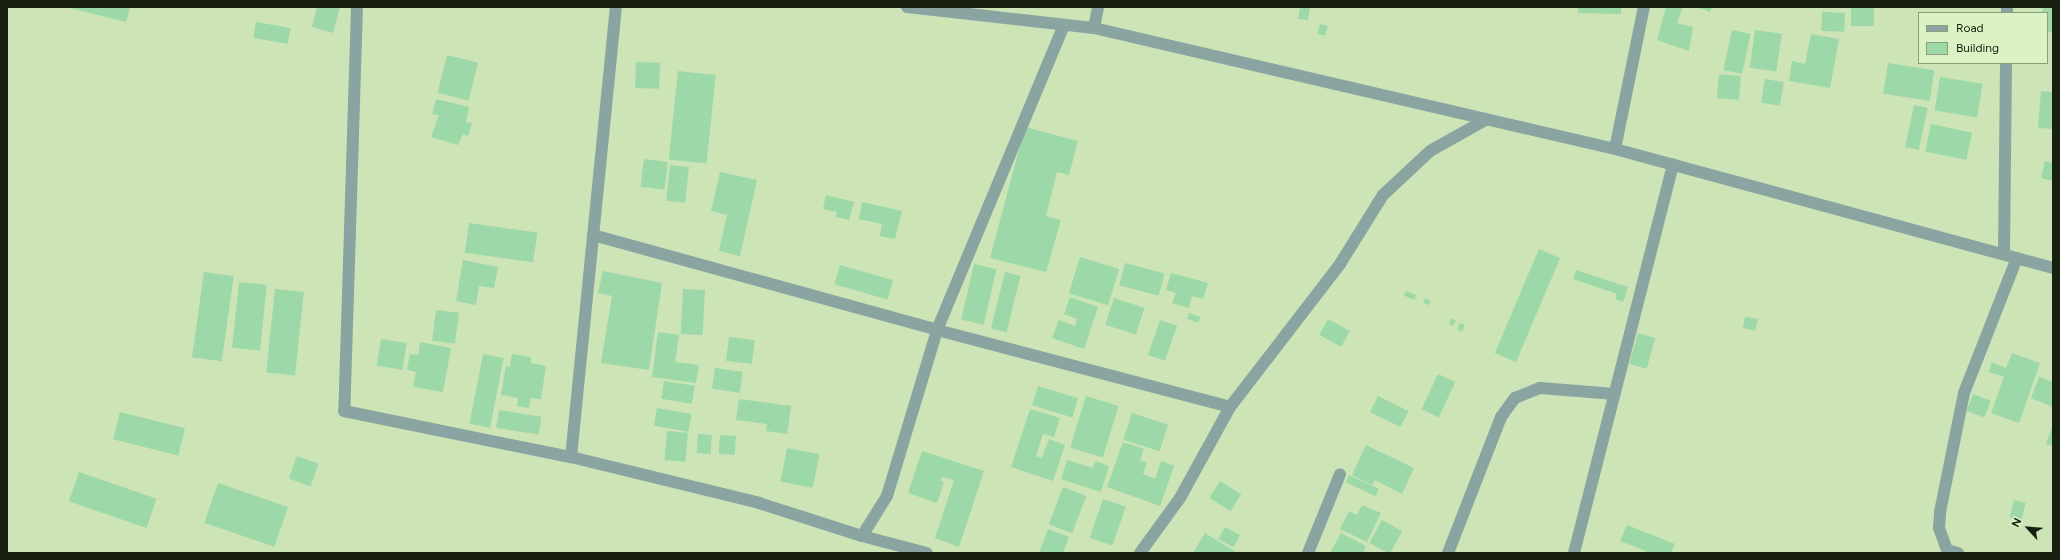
<!DOCTYPE html>
<html>
<head>
<meta charset="utf-8">
<style>
	body { margin:0 }
	#map { position:relative; width:2060px; height:560px; overflow:hidden; background:#cde4b7; font-family:Figtree,sans-serif }
	div>[style] { position:absolute }
	.building>* { inset:0; background:#9cd8a8; transform-origin:0 0 }
	.minor>* { height:12px; margin:-6px; padding:0 6px; transform-origin:6px; border-radius:6px; background:#8aa4a2 }
	span { translate:-50% -50%; white-space:nowrap; text-align:center; line-height:1.15; -webkit-text-stroke:3.5px #daf2c4; paint-order:stroke }
	.frame { position:absolute; inset:0; border:8px solid #171f0e; pointer-events:none }
	.legend { position:absolute; left:1918px; top:12px; width:130px; height:52px; box-sizing:border-box; background:#daf2c4; border:1px solid #8c9e7b; margin:0; padding:5px 7px; list-style:none; font-size:12px; color:#171f0e }
	.legend li { display:flex; align-items:center; gap:8px; height:20px }
	.legend b { width:20px; border:1px solid #8c9e7b }
	.north { position:absolute; left:2008px; top:508px; width:40px; height:40px; -webkit-text-stroke:3px #daf2c4; paint-order:stroke; rotate:296deg; font-size:11px; font-weight:700; line-height:16px; text-align:center; color:#171f0e }
	.north::after { content:''; display:block; margin:auto; width:14px; height:18px; background:#171f0e; clip-path:polygon(50% 0,100% 100%,50% 72%,0 100%) }
</style>
</head>
<body>
<div id="map">
	<div class="building">
		<i style="clip-path:polygon(66px 7px,130px 7px,126px 22px)"></i>
		<i style="clip-path:polygon(317px 7px,340px 7px,333px 33px,312px 27px)"></i>
		<i style="clip-path:polygon(1300px 7px,1310px 7px,1308px 20px,1298px 19px)"></i>
		<i style="clip-path:polygon(1578px 7px,1621px 7px,1621px 14px,1578px 13px)"></i>
		<i style="clip-path:polygon(1666px 7px,1683px 7px,1677px 23px,1693px 27px,1689px 51px,1657px 40px)"></i>
		<i style="clip-path:polygon(1696px 7px,1712px 7px,1710px 12px)"></i>
		<i style="left:1851px;top:7px;width:23px;height:19px"></i>
		<i style="clip-path:polygon(2043px 7px,2053px 7px,2053px 32px,2047px 32px,2047px 13px,2042px 13px)"></i>
		<i style="left:1822px;top:12px;width:23px;height:19px;rotate:2deg"></i>
		<i style="left:256px;top:22px;width:35px;height:16px;rotate:10deg"></i>
		<i style="left:1320px;top:24px;width:8px;height:10px;rotate:14deg"></i>
		<i style="left:1732px;top:30px;width:19px;height:41px;rotate:12deg"></i>
		<i style="left:1755px;top:30px;width:27px;height:38px;rotate:8deg"></i>
		<i style="clip-path:polygon(1811px 34px,1839px 39px,1830px 88px,1789px 81px,1792px 61px,1805px 64px)"></i>
		<i style="left:447px;top:55px;width:32px;height:39px;rotate:14deg"></i>
		<i style="left:636px;top:62px;width:24px;height:26px;rotate:2deg"></i>
		<i style="left:1888px;top:63px;width:47px;height:31px;rotate:9deg"></i>
		<i style="left:678px;top:71px;width:38px;height:89px;rotate:6deg"></i>
		<i style="left:1719px;top:74px;width:22px;height:24px;rotate:5deg"></i>
		<i style="left:1940px;top:77px;width:43px;height:34px;rotate:9deg"></i>
		<i style="left:1765px;top:79px;width:19px;height:24px;rotate:9deg"></i>
		<i style="clip-path:polygon(2041px 91px,2053px 92px,2053px 129px,2038px 128px)"></i>
		<i style="clip-path:polygon(436px 99px,469px 107px,466px 122px,472px 123px,468px 136px,463px 134px,458px 145px,431px 137px,439px 115px,432px 114px)"></i>
		<i style="left:1914px;top:105px;width:14px;height:43px;rotate:12deg"></i>
		<i style="left:1931px;top:124px;width:42px;height:28px;rotate:12deg"></i>
		<i style="clip-path:polygon(1025px 127px,1078px 141px,1069px 175px,1057px 172px,1046px 216px,1061px 220px,1046px 272px,990px 258px)"></i>
		<i style="left:644px;top:159px;width:24px;height:28px;rotate:7deg"></i>
		<i style="clip-path:polygon(2045px 161px,2053px 163px,2053px 181px,2041px 178px)"></i>
		<i style="left:670px;top:165px;width:19px;height:36px;rotate:6deg"></i>
		<i style="clip-path:polygon(720px 172px,757px 180px,740px 256px,719px 251px,727px 215px,711px 211px)"></i>
		<i style="clip-path:polygon(826px 195px,854px 202px,849px 220px,836px 217px,837px 212px,823px 209px)"></i>
		<i style="clip-path:polygon(862px 202px,902px 211px,895px 239px,880px 236px,882px 224px,859px 219px)"></i>
		<i style="left:469px;top:223px;width:69px;height:30px;rotate:8deg"></i>
		<i style="left:1539px;top:249px;width:23px;height:113px;rotate:23deg"></i>
		<i style="left:1080px;top:257px;width:41px;height:38px;rotate:17deg"></i>
		<i style="clip-path:polygon(463px 260px,498px 267px,494px 288px,479px 286px,476px 305px,456px 301px)"></i>
		<i style="left:1125px;top:263px;width:41px;height:23px;rotate:15deg"></i>
		<i style="left:974px;top:264px;width:23px;height:57px;rotate:13deg"></i>
		<i style="left:840px;top:265px;width:55px;height:20px;rotate:16deg"></i>
		<i style="clip-path:polygon(1576px 270px,1628px 287px,1623px 302px,1615px 299px,1617px 294px,1573px 279px)"></i>
		<i style="clip-path:polygon(603px 271px,662px 283px,649px 370px,601px 363px,612px 296px,598px 293px)"></i>
		<i style="left:204px;top:272px;width:30px;height:86px;rotate:8deg"></i>
		<i style="left:1005px;top:272px;width:16px;height:58px;rotate:14deg"></i>
		<i style="clip-path:polygon(1171px 273px,1208px 283px,1203px 299px,1192px 296px,1189px 308px,1172px 303px,1176px 293px,1166px 290px)"></i>
		<i style="left:239px;top:282px;width:28px;height:66px;rotate:6deg"></i>
		<i style="left:275px;top:289px;width:29px;height:84px;rotate:6deg"></i>
		<i style="left:683px;top:289px;width:22px;height:45px;rotate:3deg"></i>
		<i style="left:1406px;top:291px;width:11px;height:5px;rotate:22deg"></i>
		<i style="clip-path:polygon(1070px 297px,1098px 307px,1084px 349px,1052px 338px,1059px 320px,1075px 326px,1077px 319px,1064px 314px)"></i>
		<i style="left:1114px;top:298px;width:32px;height:28px;rotate:18deg"></i>
		<i style="clip-path:polygon(1425px 298px,1431px 301px,1429px 305px,1423px 303px)"></i>
		<i style="left:436px;top:310px;width:23px;height:31px;rotate:7deg"></i>
		<i style="left:1189px;top:313px;width:12px;height:6px;rotate:20deg"></i>
		<i style="clip-path:polygon(1745px 317px,1758px 319px,1755px 331px,1743px 328px)"></i>
		<i style="clip-path:polygon(1452px 318px,1456px 321px,1453px 326px,1449px 324px)"></i>
		<i style="left:1328px;top:319px;width:25px;height:18px;rotate:29deg"></i>
		<i style="left:1160px;top:320px;width:18px;height:37px;rotate:19deg"></i>
		<i style="clip-path:polygon(1460px 323px,1465px 325px,1462px 332px,1457px 329px)"></i>
		<i style="clip-path:polygon(658px 332px,679px 335px,675px 362px,699px 365px,696px 383px,652px 377px)"></i>
		<i style="left:1638px;top:333px;width:18px;height:32px;rotate:16deg"></i>
		<i style="left:729px;top:337px;width:26px;height:24px;rotate:7deg"></i>
		<i style="left:381px;top:339px;width:26px;height:27px;rotate:9deg"></i>
		<i style="clip-path:polygon(420px 342px,451px 348px,443px 392px,413px 387px,416px 372px,407px 370px,410px 354px,418px 355px)"></i>
		<i style="clip-path:polygon(2012px 353px,2040px 363px,2019px 423px,1991px 413px,2004px 377px,1989px 372px,1992px 362px,2006px 368px)"></i>
		<i style="left:483px;top:354px;width:21px;height:71px;rotate:11deg"></i>
		<i style="clip-path:polygon(512px 354px,531px 357px,531px 363px,546px 366px,541px 399px,531px 398px,529px 408px,517px 406px,518px 398px,501px 395px,506px 366px,510px 367px)"></i>
		<i style="left:715px;top:368px;width:28px;height:21px;rotate:8deg"></i>
		<i style="left:1438px;top:374px;width:19px;height:39px;rotate:25deg"></i>
		<i style="clip-path:polygon(2039px 377px,2053px 382px,2053px 407px,2031px 398px)"></i>
		<i style="left:664px;top:381px;width:31px;height:18px;rotate:9deg"></i>
		<i style="left:1038px;top:386px;width:42px;height:20px;rotate:17deg"></i>
		<i style="left:1973px;top:394px;width:19px;height:18px;rotate:21deg"></i>
		<i style="left:1086px;top:396px;width:34px;height:54px;rotate:17deg"></i>
		<i style="left:1378px;top:396px;width:34px;height:18px;rotate:26deg"></i>
		<i style="clip-path:polygon(739px 399px,791px 406px,787px 434px,766px 431px,767px 424px,736px 420px)"></i>
		<i style="left:657px;top:408px;width:35px;height:18px;rotate:10deg"></i>
		<i style="clip-path:polygon(1030px 409px,1060px 418px,1054px 437px,1043px 434px,1036px 456px,1042px 458px,1049px 439px,1065px 445px,1053px 481px,1011px 467px)"></i>
		<i style="left:499px;top:410px;width:43px;height:18px;rotate:9deg"></i>
		<i style="left:120px;top:412px;width:67px;height:28px;rotate:14deg"></i>
		<i style="left:1132px;top:413px;width:38px;height:28px;rotate:18deg"></i>
		<i style="clip-path:polygon(2052px 427px,2053px 428px,2053px 446px,2046px 444px)"></i>
		<i style="left:667px;top:431px;width:21px;height:29px;rotate:5deg"></i>
		<i style="left:698px;top:434px;width:14px;height:19px;rotate:4deg"></i>
		<i style="left:720px;top:435px;width:16px;height:19px;rotate:4deg"></i>
		<i style="clip-path:polygon(1123px 442px,1144px 449px,1140px 460px,1147px 463px,1143px 474px,1155px 479px,1161px 461px,1174px 466px,1160px 506px,1107px 487px)"></i>
		<i style="clip-path:polygon(1366px 445px,1414px 468px,1402px 494px,1375px 480px,1372px 485px,1352px 475px)"></i>
		<i style="left:787px;top:448px;width:33px;height:34px;rotate:11deg"></i>
		<i style="clip-path:polygon(922px 451px,984px 471px,959px 547px,935px 538px,954px 480px,942px 477px,941px 481px,944px 482px,937px 503px,908px 493px)"></i>
		<i style="left:297px;top:456px;width:23px;height:24px;rotate:20deg"></i>
		<i style="clip-path:polygon(1067px 460px,1093px 468px,1095px 461px,1109px 466px,1101px 492px,1061px 479px)"></i>
		<i style="left:79px;top:472px;width:82px;height:31px;rotate:19deg"></i>
		<i style="left:1349px;top:475px;width:33px;height:8px;rotate:25deg"></i>
		<i style="left:1220px;top:481px;width:25px;height:20px;rotate:32deg"></i>
		<i style="left:218px;top:483px;width:74px;height:42px;rotate:19deg"></i>
		<i style="left:1063px;top:487px;width:25px;height:40px;rotate:21deg"></i>
		<i style="left:1103px;top:499px;width:24px;height:41px;rotate:19deg"></i>
		<i style="left:2014px;top:500px;width:12px;height:18px;rotate:14deg"></i>
		<i style="clip-path:polygon(1362px 505px,1381px 513px,1367px 542px,1340px 529px,1349px 511px,1357px 515px)"></i>
		<i style="left:1382px;top:520px;width:23px;height:26px;rotate:29deg"></i>
		<i style="clip-path:polygon(1627px 525px,1675px 544px,1671px 553px,1645px 553px,1646px 551px,1620px 541px)"></i>
		<i style="left:1225px;top:527px;width:17px;height:14px;rotate:28deg"></i>
		<i style="clip-path:polygon(1048px 529px,1069px 537px,1063px 553px,1039px 553px)"></i>
		<i style="clip-path:polygon(1205px 533px,1236px 552px,1236px 553px,1193px 553px)"></i>
		<i style="clip-path:polygon(1341px 533px,1366px 546px,1363px 553px,1330px 553px)"></i>
	</div>
	<div class="minor">
		<i style="left:357px;top:7px;width:404px;rotate:91.8deg"></i>
		<i style="left:344px;top:411px;width:232px;rotate:11.5deg"></i>
		<i style="left:571px;top:457px;width:194px;rotate:13.7deg"></i>
		<i style="left:759px;top:503px;width:108px;rotate:17.8deg"></i>
		<i style="left:862px;top:536px;width:67px;rotate:14.7deg"></i>
		<i style="left:907px;top:7px;width:188px;rotate:6.4deg"></i>
		<i style="left:1094px;top:28px;width:535px;rotate:13.07deg"></i>
		<i style="left:1615px;top:149px;width:454px;rotate:15.2deg"></i>
		<i style="left:2007px;top:13px;width:6px;rotate:-90deg"></i>
		<i style="left:1094px;top:28px;width:21px;rotate:-79deg"></i>
		<i style="left:1615px;top:149px;width:145px;rotate:-78.5deg"></i>
		<i style="left:593px;top:235px;width:357px;rotate:15.4deg"></i>
		<i style="left:937px;top:330px;width:303px;rotate:14.7deg"></i>
		<i style="left:1230px;top:407px;width:180px;rotate:-52.4deg"></i>
		<i style="left:1340px;top:264px;width:81px;rotate:-58.1deg"></i>
		<i style="left:1383px;top:195px;width:64px;rotate:-43.1deg"></i>
		<i style="left:1430px;top:151px;width:65px;rotate:-29.3deg"></i>
		<i style="left:2004px;top:254px;width:191px;rotate:-89.4deg"></i>
		<i style="left:571px;top:457px;width:452px;rotate:-84.3deg"></i>
		<i style="left:862px;top:536px;width:47px;rotate:-58deg"></i>
		<i style="left:887px;top:496px;width:173px;rotate:-73.2deg"></i>
		<i style="left:937px;top:330px;width:330px;rotate:-67.4deg"></i>
		<i style="left:1140px;top:553px;width:68px;rotate:-54deg"></i>
		<i style="left:1180px;top:498px;width:104px;rotate:-61.2deg"></i>
		<i style="left:1308px;top:553px;width:85px;rotate:-67.9deg"></i>
		<i style="left:1448px;top:553px;width:146px;rotate:-68.7deg"></i>
		<i style="left:1501px;top:417px;width:24px;rotate:-54deg"></i>
		<i style="left:1515px;top:398px;width:27px;rotate:-22deg"></i>
		<i style="left:1540px;top:388px;width:75px;rotate:4.6deg"></i>
		<i style="left:1574px;top:553px;width:401px;rotate:-75.7deg"></i>
		<i style="left:1958px;top:553px;width:11px;rotate:-165deg"></i>
		<i style="left:1947px;top:550px;width:23px;rotate:-110deg"></i>
		<i style="left:1939px;top:528px;width:16px;rotate:-86deg"></i>
		<i style="left:1940px;top:512px;width:121px;rotate:-78.6deg"></i>
		<i style="left:1964px;top:393px;width:145px;rotate:-68.6deg"></i>
	</div>
	<div class="frame"></div>
	<ul class="legend">
	<li><b style="height:5px;background:#8aa4a2"></b>Road</li>
	<li><b style="height:11px;background:#9cd8a8"></b>Building</li>
	</ul>
	<div class="north">N</div>
</div>
</body>
</html>
